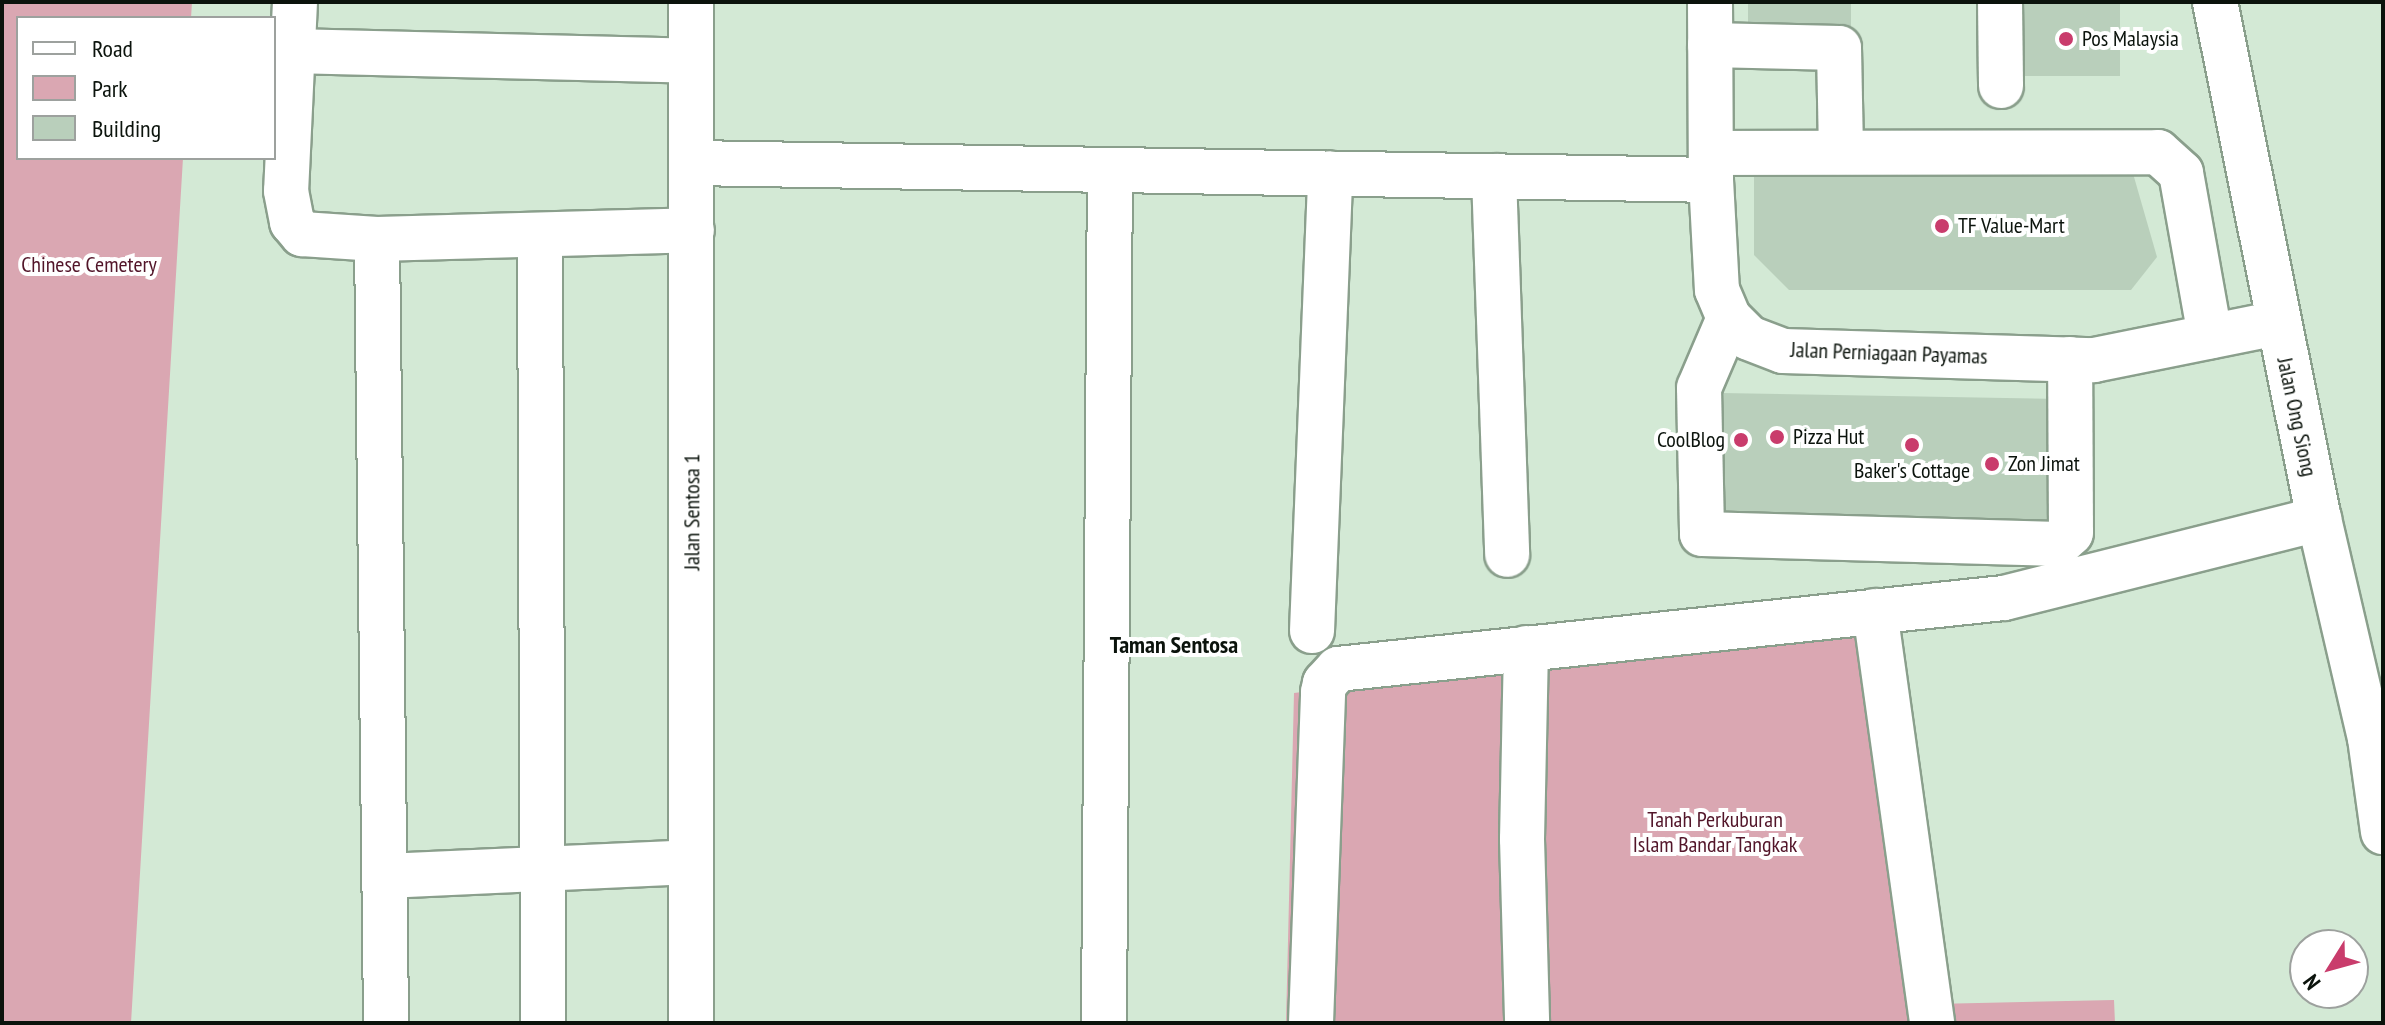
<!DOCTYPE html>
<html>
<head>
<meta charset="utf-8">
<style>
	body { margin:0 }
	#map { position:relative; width:2385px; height:1025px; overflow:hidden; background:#d3e9d5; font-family:"PT Sans Narrow",sans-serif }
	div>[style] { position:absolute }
	.green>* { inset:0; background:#daa7b2 }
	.building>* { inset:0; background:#b9cfbb; transform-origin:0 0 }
	.roads { filter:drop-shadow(2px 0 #8a9f8c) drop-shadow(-2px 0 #8a9f8c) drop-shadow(0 2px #8a9f8c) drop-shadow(0 -2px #8a9f8c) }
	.minor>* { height:44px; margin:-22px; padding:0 22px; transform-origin:22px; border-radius:22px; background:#fff }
	.dots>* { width:22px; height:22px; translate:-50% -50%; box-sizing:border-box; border:4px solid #fff; border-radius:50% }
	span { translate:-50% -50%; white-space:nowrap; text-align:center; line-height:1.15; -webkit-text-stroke:8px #fff; paint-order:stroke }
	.poi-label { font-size:22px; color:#0b130c }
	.left { translate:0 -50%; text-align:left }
	.right { translate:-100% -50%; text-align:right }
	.park-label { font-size:22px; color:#521529 }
	.street-label { font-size:22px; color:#0b130c }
	.neighbourhood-label { font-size:24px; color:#0b130c; font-weight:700 }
	.frame { position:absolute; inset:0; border:4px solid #0b130c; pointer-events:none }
	.legend { position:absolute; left:16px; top:16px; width:260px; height:144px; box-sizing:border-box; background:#fff; border:2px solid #9da19e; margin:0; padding:10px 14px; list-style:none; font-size:24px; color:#0b130c }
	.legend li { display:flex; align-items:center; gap:16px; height:40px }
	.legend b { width:40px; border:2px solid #9da19e }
	.north { position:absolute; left:2289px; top:929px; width:80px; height:80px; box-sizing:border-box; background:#fff; border:2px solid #9da19e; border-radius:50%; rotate:233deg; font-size:22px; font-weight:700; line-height:32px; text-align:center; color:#0b130c }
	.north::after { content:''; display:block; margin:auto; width:28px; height:36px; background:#c93c6c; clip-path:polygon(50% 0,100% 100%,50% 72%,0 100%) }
</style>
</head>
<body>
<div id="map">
	<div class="green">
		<i style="clip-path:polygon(2px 2px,192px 2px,191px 18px,18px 18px,18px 158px,183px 158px,131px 1023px,2px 1023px)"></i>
		<i style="clip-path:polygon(1882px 618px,1934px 1004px,2114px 1000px,2115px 1023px,1286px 1023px,1294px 693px)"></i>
	</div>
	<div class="building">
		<i style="left:1748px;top:2px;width:103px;height:26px"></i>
		<i style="left:2012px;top:2px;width:108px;height:74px"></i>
		<i style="clip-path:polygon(1754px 163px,2130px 163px,2157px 257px,2131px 290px,1789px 290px,1754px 255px)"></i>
		<i style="left:1721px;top:393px;width:340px;height:129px;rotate:1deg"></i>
	</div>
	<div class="roads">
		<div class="minor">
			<i style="left:295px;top:2px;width:189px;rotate:92.7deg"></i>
			<i style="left:286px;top:191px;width:32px;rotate:79deg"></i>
			<i style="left:292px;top:222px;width:16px;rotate:50deg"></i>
			<i style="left:302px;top:234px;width:75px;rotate:3.8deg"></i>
			<i style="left:377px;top:239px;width:315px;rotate:-1.6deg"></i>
			<i style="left:691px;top:2px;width:1021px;rotate:90deg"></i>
			<i style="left:1710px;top:2px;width:178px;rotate:89.7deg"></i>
			<i style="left:1711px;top:180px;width:110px;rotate:86.9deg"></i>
			<i style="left:1717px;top:290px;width:30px;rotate:67deg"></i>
			<i style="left:1729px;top:318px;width:28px;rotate:45deg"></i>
			<i style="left:1749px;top:338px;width:36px;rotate:21deg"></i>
			<i style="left:1783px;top:351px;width:311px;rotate:1.7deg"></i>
			<i style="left:2094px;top:360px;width:188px;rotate:-11.4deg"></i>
			<i style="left:2000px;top:2px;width:84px;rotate:89.3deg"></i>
			<i style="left:2215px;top:2px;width:527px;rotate:78.63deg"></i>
			<i style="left:2319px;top:519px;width:225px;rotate:76.9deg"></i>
			<i style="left:2370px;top:738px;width:95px;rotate:82.1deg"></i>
			<i style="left:1710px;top:45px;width:129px;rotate:1.3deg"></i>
			<i style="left:1839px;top:48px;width:104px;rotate:88.9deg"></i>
			<i style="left:292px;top:51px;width:399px;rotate:1.4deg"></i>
			<i style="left:1711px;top:153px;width:447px;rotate:-0.1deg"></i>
			<i style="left:2158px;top:152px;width:31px;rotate:42deg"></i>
			<i style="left:2181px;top:173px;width:166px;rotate:79.9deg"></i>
			<i style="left:691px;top:163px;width:1020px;rotate:0.95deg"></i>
			<i style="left:1494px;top:176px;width:379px;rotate:88deg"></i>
			<i style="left:540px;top:235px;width:788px;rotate:89.78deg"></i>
			<i style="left:377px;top:239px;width:784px;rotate:89.34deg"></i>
			<i style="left:1729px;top:318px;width:76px;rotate:113.2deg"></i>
			<i style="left:1699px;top:388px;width:146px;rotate:88.8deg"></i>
			<i style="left:1702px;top:534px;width:357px;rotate:1.6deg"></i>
			<i style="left:2059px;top:544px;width:16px;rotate:-43deg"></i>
			<i style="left:2071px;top:533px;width:174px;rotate:-90.3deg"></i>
			<i style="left:1875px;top:611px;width:416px;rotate:82.1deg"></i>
			<i style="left:1312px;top:631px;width:458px;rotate:-87.7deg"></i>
			<i style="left:1526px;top:648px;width:191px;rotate:91.2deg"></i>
			<i style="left:1522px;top:839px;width:184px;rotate:88.4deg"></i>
			<i style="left:385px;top:876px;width:306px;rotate:-2.6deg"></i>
			<i style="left:1104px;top:1023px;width:853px;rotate:-89.6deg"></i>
			<i style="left:1311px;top:1023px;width:331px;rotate:-87.9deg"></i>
			<i style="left:1323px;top:692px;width:9px;rotate:-77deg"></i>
			<i style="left:1325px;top:683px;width:19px;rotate:-47deg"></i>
			<i style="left:1338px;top:669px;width:670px;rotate:-6.09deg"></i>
			<i style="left:2004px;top:598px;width:325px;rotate:-14.1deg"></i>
		</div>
	</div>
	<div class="dots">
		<i style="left:2066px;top:39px;background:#c93c6c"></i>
		<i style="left:1942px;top:226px;background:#c93c6c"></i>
		<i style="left:1777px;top:437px;background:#c93c6c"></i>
		<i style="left:1741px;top:440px;background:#c93c6c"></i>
		<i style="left:1912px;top:445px;background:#c93c6c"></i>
		<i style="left:1992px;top:464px;background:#c93c6c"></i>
	</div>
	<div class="poi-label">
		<span class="left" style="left:2082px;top:39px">Pos Malaysia</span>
		<span class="left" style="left:1958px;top:226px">TF Value-Mart</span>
		<span class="left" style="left:1793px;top:437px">Pizza Hut</span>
		<span class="right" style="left:1725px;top:440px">CoolBlog</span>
		<span class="left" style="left:2008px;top:464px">Zon Jimat</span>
		<span style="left:1912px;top:471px">Baker's Cottage</span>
	</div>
	<div class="park-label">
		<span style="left:89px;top:265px">Chinese Cemetery</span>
		<span style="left:1715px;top:832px">Tanah Perkuburan<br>Islam Bandar Tangkak</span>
	</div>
	<div class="street-label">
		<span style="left:1889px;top:353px;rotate:2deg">Jalan Perniagaan Payamas</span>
		<span style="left:2297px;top:417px;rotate:78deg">Jalan Ong Siong</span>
		<span style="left:692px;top:512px;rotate:-90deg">Jalan Sentosa 1</span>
	</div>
	<div class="neighbourhood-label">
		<span style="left:1174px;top:645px">Taman Sentosa</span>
	</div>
	<div class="frame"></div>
	<ul class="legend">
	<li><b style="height:10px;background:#fff"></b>Road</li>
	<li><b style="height:22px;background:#daa7b2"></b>Park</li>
	<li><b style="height:22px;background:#b9cfbb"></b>Building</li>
	</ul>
	<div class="north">N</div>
</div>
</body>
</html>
